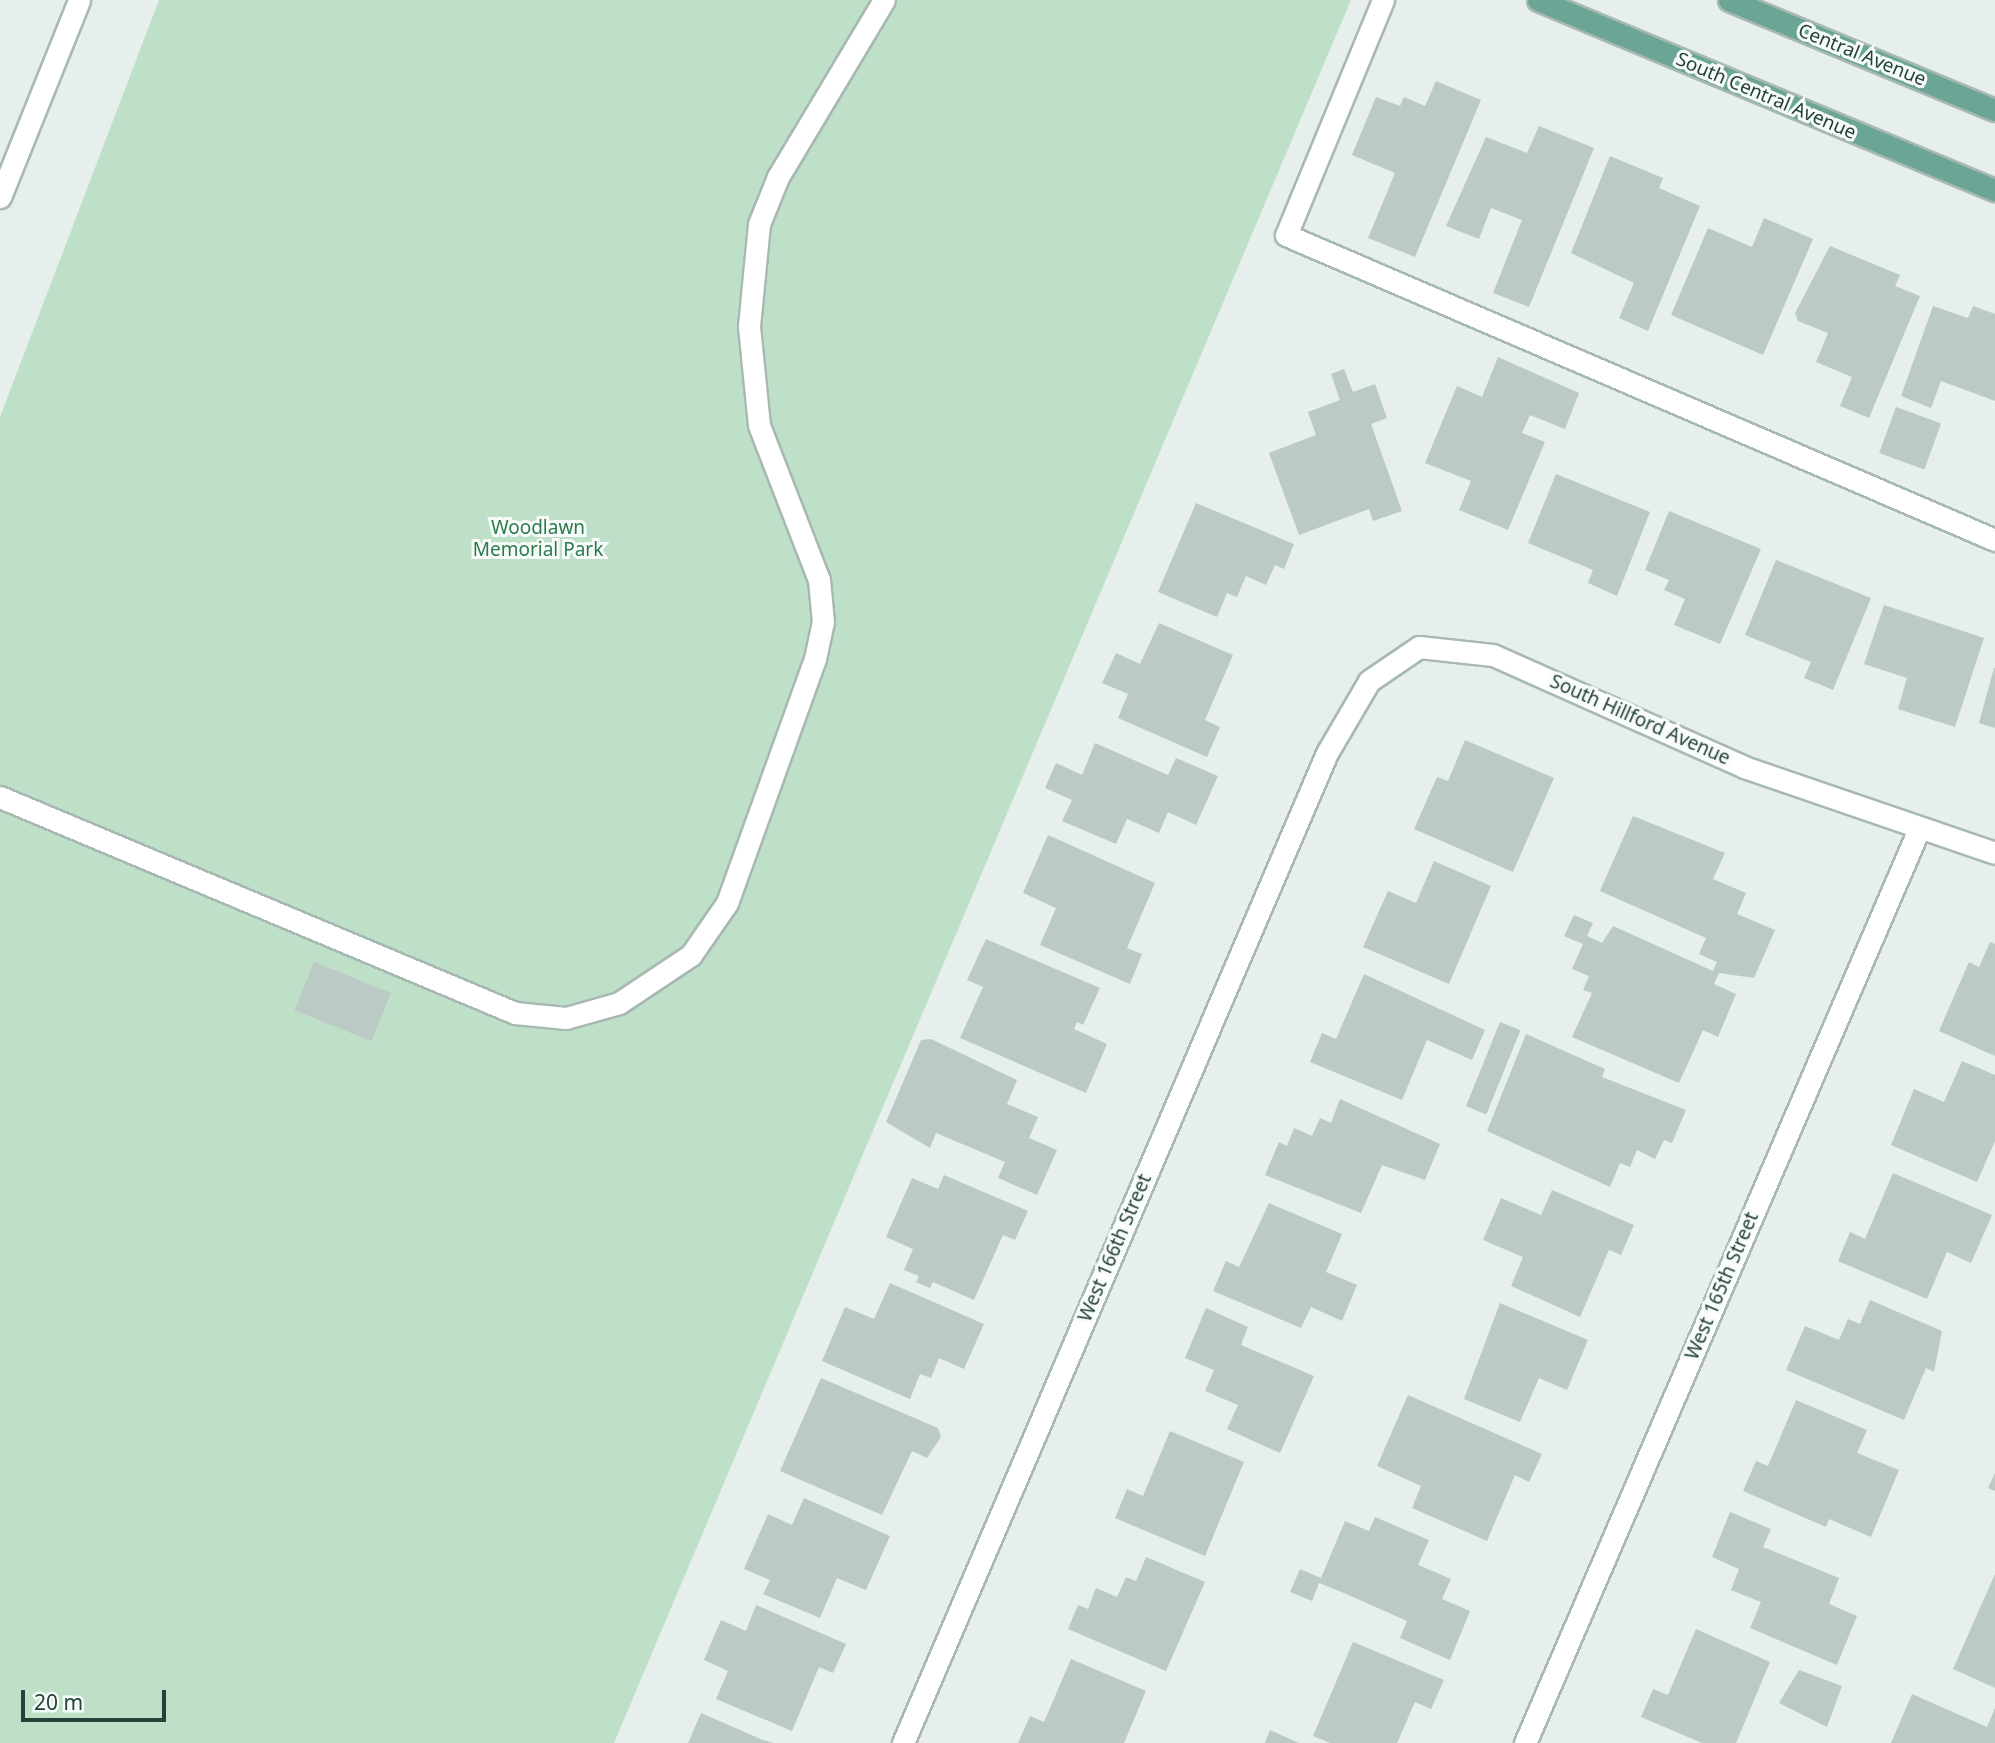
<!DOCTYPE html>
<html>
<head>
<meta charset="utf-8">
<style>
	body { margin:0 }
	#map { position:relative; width:1995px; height:1743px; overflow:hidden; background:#e6efeb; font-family:"Noto Sans",sans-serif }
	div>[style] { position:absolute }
	.green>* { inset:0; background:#bfe0c8 }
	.building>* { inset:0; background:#bbcac4; transform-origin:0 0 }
	.roads { filter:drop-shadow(2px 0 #a8b8b2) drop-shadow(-2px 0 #a8b8b2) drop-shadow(0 2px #a8b8b2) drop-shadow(0 -2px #a8b8b2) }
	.service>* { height:21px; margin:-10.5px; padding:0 10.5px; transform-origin:10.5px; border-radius:10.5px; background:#fff }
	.minor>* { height:21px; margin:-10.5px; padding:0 10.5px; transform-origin:10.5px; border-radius:10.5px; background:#fff }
	.tertiary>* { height:21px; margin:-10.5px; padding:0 10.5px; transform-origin:10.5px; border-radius:10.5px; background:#fff }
	.primary>* { height:21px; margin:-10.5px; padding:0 10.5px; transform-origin:10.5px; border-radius:10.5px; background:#6aa596 }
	span { translate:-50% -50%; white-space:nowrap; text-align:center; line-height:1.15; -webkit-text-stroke:6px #f7fbf9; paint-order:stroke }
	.street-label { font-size:19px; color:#24423a }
	.park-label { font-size:19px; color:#2d7a4b }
	.scale { position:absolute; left:21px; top:1690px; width:145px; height:32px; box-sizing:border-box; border:4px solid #24423a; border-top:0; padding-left:9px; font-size:21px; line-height:24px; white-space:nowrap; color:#24423a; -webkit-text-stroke:5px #f7fbf9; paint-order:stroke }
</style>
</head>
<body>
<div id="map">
	<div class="green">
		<i style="clip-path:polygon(159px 0,1351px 0,614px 1743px,0 1743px,0 417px)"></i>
	</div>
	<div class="building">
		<i style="clip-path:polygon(1436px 81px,1481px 100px,1415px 257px,1368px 238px,1395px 173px,1352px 155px,1376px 97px,1400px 106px,1404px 97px,1425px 106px)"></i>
		<i style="clip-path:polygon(1539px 126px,1594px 148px,1529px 307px,1493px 293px,1522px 220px,1491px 208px,1479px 239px,1446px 226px,1486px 137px,1527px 153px)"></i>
		<i style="clip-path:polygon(1610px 156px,1663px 178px,1659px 188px,1700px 206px,1648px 331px,1619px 318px,1634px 283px,1571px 253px)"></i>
		<i style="clip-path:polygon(1764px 218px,1813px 239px,1763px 355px,1671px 315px,1708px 228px,1752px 247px)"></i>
		<i style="clip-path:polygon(1830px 246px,1900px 275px,1895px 286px,1920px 296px,1869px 418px,1840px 406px,1852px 377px,1816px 362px,1828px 333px,1798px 321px,1795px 313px)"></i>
		<i style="clip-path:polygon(1933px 306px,1968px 318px,1973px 306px,1995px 314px,1995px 401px,1941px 381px,1931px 408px,1901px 396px)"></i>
		<i style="clip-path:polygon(1498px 357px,1579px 393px,1565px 429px,1530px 415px,1522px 433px,1545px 442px,1508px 530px,1459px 510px,1471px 481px,1425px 463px,1457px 386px,1482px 397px)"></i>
		<i style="clip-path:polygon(1344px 369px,1353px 392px,1375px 384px,1387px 418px,1371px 424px,1402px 511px,1373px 521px,1369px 509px,1299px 535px,1269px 453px,1316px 435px,1308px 412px,1340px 400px,1331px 374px)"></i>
		<i style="left:1896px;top:407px;width:48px;height:49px;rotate:20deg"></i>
		<i style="clip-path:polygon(1556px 474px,1650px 512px,1617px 596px,1588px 583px,1593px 570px,1528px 543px)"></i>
		<i style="clip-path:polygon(1196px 503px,1294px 544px,1284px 569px,1275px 565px,1266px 585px,1246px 576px,1237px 597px,1227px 593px,1217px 617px,1158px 592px)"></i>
		<i style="clip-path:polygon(1669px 511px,1761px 549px,1720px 644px,1674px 625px,1685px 599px,1664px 590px,1669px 580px,1645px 570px)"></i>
		<i style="clip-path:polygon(1776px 560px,1871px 598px,1833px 690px,1804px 678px,1811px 662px,1745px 635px)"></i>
		<i style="clip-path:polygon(1884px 605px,1984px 638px,1955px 727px,1898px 709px,1907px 678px,1864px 664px)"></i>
		<i style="clip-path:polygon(1159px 623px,1233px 655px,1205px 720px,1220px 727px,1207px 757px,1118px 718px,1128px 694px,1102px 683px,1116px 653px,1140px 664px)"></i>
		<i style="clip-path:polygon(1994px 668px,1995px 668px,1995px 728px,1979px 723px)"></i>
		<i style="clip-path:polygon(1465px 740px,1554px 778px,1513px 872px,1414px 829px,1437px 777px,1448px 781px)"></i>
		<i style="clip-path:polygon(1095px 743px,1168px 775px,1176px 758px,1218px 776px,1196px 825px,1168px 812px,1159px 833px,1127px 819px,1116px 844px,1062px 821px,1072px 800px,1045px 788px,1056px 763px,1082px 775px)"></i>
		<i style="clip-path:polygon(1633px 816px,1725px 853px,1713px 879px,1746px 893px,1737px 914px,1775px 930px,1754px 978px,1719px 973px,1714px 984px,1736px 994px,1718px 1037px,1703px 1030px,1679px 1083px,1572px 1037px,1592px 993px,1583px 990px,1589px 976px,1572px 969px,1583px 944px,1564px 936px,1574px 915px,1593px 923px,1587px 936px,1602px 943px,1613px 926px,1713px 971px,1717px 962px,1699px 954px,1706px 938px,1600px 891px)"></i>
		<i style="clip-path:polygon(1048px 835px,1155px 883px,1127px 948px,1142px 954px,1130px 984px,1040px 945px,1056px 908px,1023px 893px)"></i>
		<i style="clip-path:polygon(1434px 861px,1491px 886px,1449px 984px,1363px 947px,1388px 891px,1416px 903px)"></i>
		<i style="clip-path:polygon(986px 939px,1100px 988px,1083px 1025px,1077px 1022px,1074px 1029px,1107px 1044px,1086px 1093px,960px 1038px,983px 987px,967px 980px)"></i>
		<i style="clip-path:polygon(1990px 942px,1995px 944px,1995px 1056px,1939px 1031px,1969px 962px,1979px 967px)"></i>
		<i style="left:314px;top:962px;width:83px;height:52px;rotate:22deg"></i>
		<i style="clip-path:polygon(1364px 974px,1485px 1030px,1472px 1060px,1427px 1040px,1402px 1100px,1310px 1062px,1322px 1033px,1336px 1039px)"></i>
		<i style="left:1500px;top:1022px;width:22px;height:91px;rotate:22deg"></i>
		<i style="clip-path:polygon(1526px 1034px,1605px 1069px,1602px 1077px,1686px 1110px,1672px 1143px,1664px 1140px,1655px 1159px,1637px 1150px,1630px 1167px,1620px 1163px,1610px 1187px,1487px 1131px)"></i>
		<i style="clip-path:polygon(931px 1039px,1017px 1080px,1007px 1104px,1038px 1117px,1029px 1138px,1057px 1150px,1037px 1195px,998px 1178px,1005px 1162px,936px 1133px,930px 1148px,886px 1122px,921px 1040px)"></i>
		<i style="clip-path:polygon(1962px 1061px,1995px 1075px,1995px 1141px,1977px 1182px,1891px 1145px,1914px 1089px,1944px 1102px)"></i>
		<i style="clip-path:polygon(1340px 1099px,1440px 1144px,1425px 1180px,1382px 1165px,1361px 1213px,1265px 1175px,1279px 1142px,1287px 1146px,1294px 1128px,1312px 1136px,1320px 1118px,1331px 1123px)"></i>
		<i style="clip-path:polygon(1893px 1173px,1992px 1215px,1971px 1263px,1947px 1252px,1927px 1299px,1838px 1261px,1850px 1232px,1865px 1239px)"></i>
		<i style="clip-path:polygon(944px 1175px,1028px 1211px,1015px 1240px,1003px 1235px,974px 1300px,933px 1282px,930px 1288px,916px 1282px,919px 1276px,904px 1270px,913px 1249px,886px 1237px,912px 1178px,938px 1189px)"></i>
		<i style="clip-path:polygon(1552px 1190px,1634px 1225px,1621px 1255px,1609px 1250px,1580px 1317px,1511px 1286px,1523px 1257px,1483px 1240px,1501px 1198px,1541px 1215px)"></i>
		<i style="clip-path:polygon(1269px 1203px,1342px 1234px,1326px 1272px,1357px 1285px,1342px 1321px,1311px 1307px,1301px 1328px,1213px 1291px,1226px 1261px,1239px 1267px)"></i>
		<i style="clip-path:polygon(890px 1283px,984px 1324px,964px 1369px,939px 1358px,931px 1378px,920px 1374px,910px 1399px,822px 1361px,845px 1307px,874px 1319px)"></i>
		<i style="clip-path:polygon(1870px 1300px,1942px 1331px,1934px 1372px,1926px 1368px,1904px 1420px,1786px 1370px,1805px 1326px,1839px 1340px,1848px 1319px,1860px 1324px)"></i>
		<i style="clip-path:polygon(1500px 1303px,1588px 1340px,1567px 1390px,1539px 1378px,1520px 1422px,1464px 1399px)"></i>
		<i style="clip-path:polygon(1206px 1308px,1248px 1327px,1241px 1345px,1314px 1376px,1280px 1453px,1227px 1429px,1238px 1405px,1205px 1391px,1214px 1370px,1185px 1358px)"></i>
		<i style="clip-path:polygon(821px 1378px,938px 1428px,941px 1437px,927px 1458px,912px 1451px,882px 1515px,780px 1471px)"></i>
		<i style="clip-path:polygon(1408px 1395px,1542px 1454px,1529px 1482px,1515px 1475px,1487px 1541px,1412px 1508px,1421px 1486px,1377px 1466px)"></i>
		<i style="clip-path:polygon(1796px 1400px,1867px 1430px,1857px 1453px,1899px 1470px,1871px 1537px,1829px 1519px,1826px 1527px,1743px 1491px,1756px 1461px,1768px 1466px)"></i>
		<i style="clip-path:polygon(1170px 1431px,1244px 1462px,1205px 1556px,1115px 1518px,1127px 1489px,1143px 1496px)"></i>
		<i style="clip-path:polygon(1995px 1473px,1995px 1491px,1988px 1488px)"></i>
		<i style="clip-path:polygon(804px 1498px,890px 1536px,866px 1590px,837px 1578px,820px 1618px,763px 1594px,770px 1580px,744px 1569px,768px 1514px,792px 1525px)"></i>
		<i style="clip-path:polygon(1730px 1512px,1771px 1529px,1763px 1547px,1839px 1578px,1829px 1604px,1857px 1616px,1837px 1665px,1750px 1628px,1761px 1602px,1731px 1590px,1739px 1569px,1712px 1557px)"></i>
		<i style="clip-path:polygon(1375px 1517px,1429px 1540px,1418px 1565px,1451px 1579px,1442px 1599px,1470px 1611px,1450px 1660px,1400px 1638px,1407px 1621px,1344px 1593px,1319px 1583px,1312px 1601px,1290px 1592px,1300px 1569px,1321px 1578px,1345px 1521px,1369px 1531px)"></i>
		<i style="clip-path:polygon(1146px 1557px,1205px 1582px,1166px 1671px,1068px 1629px,1078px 1605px,1088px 1609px,1096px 1588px,1117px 1597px,1126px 1577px,1136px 1581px)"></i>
		<i style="clip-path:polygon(1995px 1574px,1995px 1688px,1953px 1669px)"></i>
		<i style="clip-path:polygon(756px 1605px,846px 1644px,833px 1673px,819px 1667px,792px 1731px,716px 1699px,728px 1671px,704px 1660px,721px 1620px,746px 1631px)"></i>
		<i style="clip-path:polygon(1696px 1629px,1770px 1662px,1736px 1743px,1702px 1743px,1641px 1717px,1653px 1689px,1668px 1695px)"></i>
		<i style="clip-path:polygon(1353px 1642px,1444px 1680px,1431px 1709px,1415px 1702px,1397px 1743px,1330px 1743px,1313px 1736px)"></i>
		<i style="clip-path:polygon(1071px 1659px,1146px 1691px,1124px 1743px,1018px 1743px,1030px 1716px,1044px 1722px)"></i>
		<i style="clip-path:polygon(1799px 1670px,1842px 1686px,1827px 1727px,1779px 1703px)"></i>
		<i style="clip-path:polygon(1912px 1694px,1987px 1727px,1995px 1708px,1995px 1743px,1891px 1743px)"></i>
		<i style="clip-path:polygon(701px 1713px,763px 1740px,774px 1743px,688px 1743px)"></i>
		<i style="clip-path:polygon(1270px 1730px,1299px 1743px,1265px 1743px)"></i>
	</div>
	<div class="roads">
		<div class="service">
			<i style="left:1383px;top:0;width:254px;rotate:112.4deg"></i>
			<i style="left:1286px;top:235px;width:772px;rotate:23.28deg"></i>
			<i style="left:0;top:797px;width:558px;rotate:22.75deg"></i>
			<i style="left:515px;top:1013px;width:51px;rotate:5.6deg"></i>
			<i style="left:566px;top:1018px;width:55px;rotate:-15.8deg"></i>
			<i style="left:619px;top:1003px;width:87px;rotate:-33.7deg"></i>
			<i style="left:691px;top:955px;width:63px;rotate:-55.3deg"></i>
			<i style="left:727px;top:903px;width:259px;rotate:-70.2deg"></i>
			<i style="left:815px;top:659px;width:38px;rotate:-78deg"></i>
			<i style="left:823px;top:622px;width:42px;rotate:-95.4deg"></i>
			<i style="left:819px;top:580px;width:166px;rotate:-111.2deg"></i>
			<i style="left:759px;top:425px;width:100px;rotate:-95.8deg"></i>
			<i style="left:749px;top:326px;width:102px;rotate:-84.4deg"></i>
			<i style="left:759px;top:224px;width:51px;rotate:-68deg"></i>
			<i style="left:778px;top:177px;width:206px;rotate:-59.1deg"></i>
		</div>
		<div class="minor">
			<i style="left:903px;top:1743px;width:1077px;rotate:-66.82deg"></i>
			<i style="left:1327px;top:753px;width:83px;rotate:-59.7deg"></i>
			<i style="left:1369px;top:681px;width:60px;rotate:-34.2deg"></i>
			<i style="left:1419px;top:647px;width:74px;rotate:6.2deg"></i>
			<i style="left:1493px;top:655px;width:275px;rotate:24deg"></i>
			<i style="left:1744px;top:767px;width:265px;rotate:18.9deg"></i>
			<i style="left:1525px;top:1743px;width:995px;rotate:-66.68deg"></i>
		</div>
		<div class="tertiary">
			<i style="left:0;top:197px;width:212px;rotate:-68.1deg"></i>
		</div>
		<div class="primary">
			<i style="left:1538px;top:0;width:495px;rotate:22.6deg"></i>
			<i style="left:1729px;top:0;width:288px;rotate:22.5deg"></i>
		</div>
	</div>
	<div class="street-label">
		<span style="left:1862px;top:55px;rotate:22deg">Central Avenue</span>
		<span style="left:1766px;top:96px;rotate:23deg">South Central Avenue</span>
		<span style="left:1640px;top:720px;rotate:24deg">South Hillford Avenue</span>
		<span style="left:1115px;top:1248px;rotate:-67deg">West 166th Street</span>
		<span style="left:1722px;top:1286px;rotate:-67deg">West 165th Street</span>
	</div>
	<div class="park-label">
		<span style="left:538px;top:539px">Woodlawn<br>Memorial Park</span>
	</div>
	<div class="scale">20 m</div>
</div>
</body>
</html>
